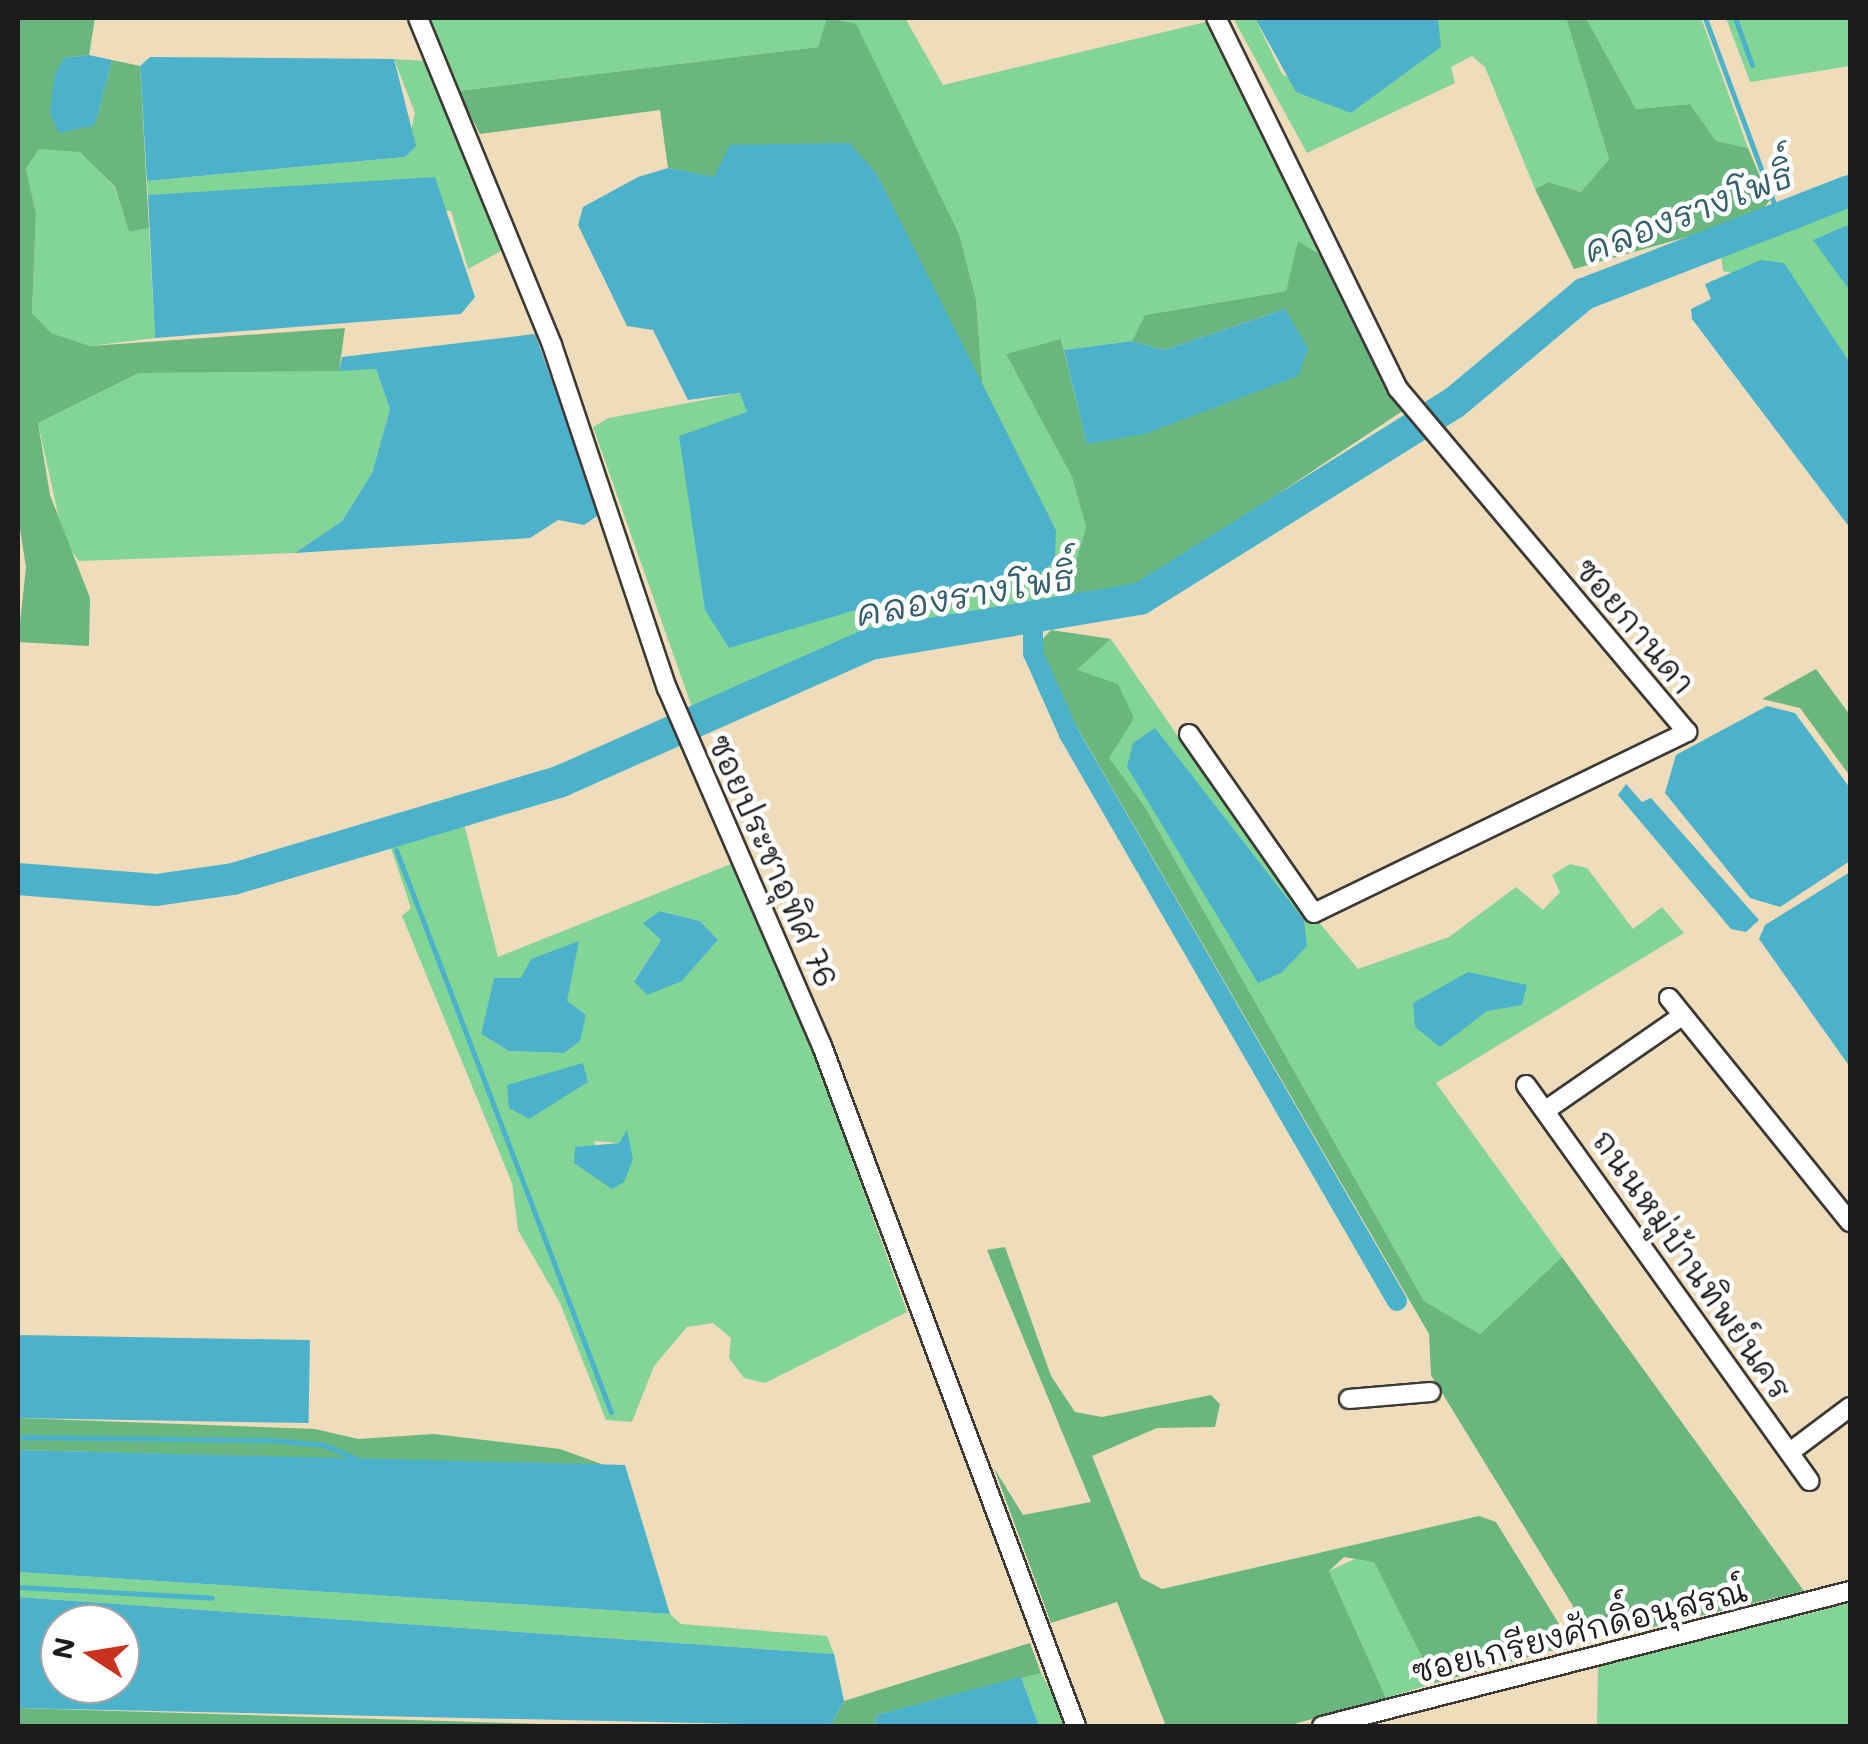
<!DOCTYPE html>
<html>
<head>
<meta charset="utf-8">
<style>
	body { margin:0 }
	#map { position:relative; width:1868px; height:1744px; overflow:hidden; background:#efdcba; font-family:Mali,"Playpen Sans Thai",sans-serif }
	div>[style] { position:absolute }
	.green>* { inset:0; background:#83d596 }
	.forest>* { inset:0; background:#6ab67f }
	.water>* { inset:0; background:#4cb1cb; transform-origin:0 0 }
	.stream>* { height:5px; margin:-2.5px; padding:0 2.5px; transform-origin:2.5px; border-radius:2.5px; background:#4cb1cb }
	.canal>* { height:20px; margin:-10px; padding:0 10px; transform-origin:10px; border-radius:10px; background:#4cb1cb }
	.river>* { height:32px; margin:-16px; padding:0 16px; transform-origin:16px; border-radius:16px; background:#4cb1cb }
	.roads { filter:drop-shadow(2px 0 #3c3934) drop-shadow(-2px 0 #3c3934) drop-shadow(0 2px #3c3934) drop-shadow(0 -2px #3c3934) }
	.street>* { height:18px; margin:-9px; padding:0 9px; transform-origin:9px; border-radius:9px; background:#fff }
	span { translate:-50% -50%; white-space:nowrap; text-align:center; line-height:1.15; -webkit-text-stroke:9px #fff; paint-order:stroke }
	.street-label { font-size:32px; color:#1c1c1c }
	.water-label { font-size:35px; color:#325f6b; font-style:italic }
	.frame { position:absolute; inset:0; border:20px solid #1c1c1c; pointer-events:none }
	.north { position:absolute; left:40px; top:1604px; width:100px; height:100px; box-sizing:border-box; background:#fff; border:2px solid #a4a4a4; border-radius:50%; rotate:282deg; font-size:28px; font-weight:700; line-height:40px; text-align:center; color:#1c1c1c }
	.north::after { content:''; display:block; margin:auto; width:35px; height:45px; background:#c8321e; clip-path:polygon(50% 0,100% 100%,50% 72%,0 100%) }
</style>
</head>
<body>
<div id="map">
	<div class="green">
		<i style="clip-path:polygon(429px 18px,905px 18px,943px 85px,1210px 21px,1319px 254px,1298px 242px,1286px 291px,1145px 315px,1132px 341px,1064px 350px,1062px 340px,1006px 354px,1072px 477px,1086px 527px,1064px 603px,868px 635px,694px 713px,593px 427px,609px 418px,740px 393px,748px 412px,696px 527px,705px 610px,886px 601px,1038px 576px,1056px 530px,983px 392px,976px 299px,959px 234px,829px 21px,818px 47px,458px 91px)"></i>
		<i style="clip-path:polygon(1233px 18px,1255px 18px,1282px 74px,1351px 113px,1440px 47px,1438px 18px,1566px 18px,1609px 159px,1581px 192px,1548px 182px,1535px 189px,1485px 67px,1472px 56px,1451px 67px,1455px 83px,1307px 153px)"></i>
		<i style="clip-path:polygon(1586px 18px,1701px 18px,1748px 148px,1716px 141px,1690px 104px,1636px 109px)"></i>
		<i style="clip-path:polygon(1726px 18px,1850px 18px,1850px 66px,1750px 82px)"></i>
		<i style="clip-path:polygon(394px 59px,426px 61px,501px 251px,468px 269px,451px 211px,148px 195px,147px 181px,405px 157px,415px 113px)"></i>
		<i style="clip-path:polygon(39px 149px,80px 151px,115px 188px,129px 232px,149px 228px,155px 338px,90px 346px,51px 333px,32px 313px,36px 213px,26px 169px)"></i>
		<i style="clip-path:polygon(1850px 201px,1850px 224px,1814px 240px,1850px 291px,1850px 364px,1761px 260px,1737px 274px,1723px 271px,1721px 256px)"></i>
		<i style="clip-path:polygon(376px 369px,390px 409px,372px 473px,342px 521px,295px 553px,79px 561px,64px 541px,38px 423px,139px 373px)"></i>
		<i style="clip-path:polygon(1111px 639px,1246px 835px,1358px 969px,1449px 937px,1516px 887px,1543px 910px,1560px 892px,1552px 875px,1570px 864px,1587px 868px,1633px 929px,1662px 907px,1684px 933px,1436px 1083px,1562px 1257px,1480px 1334px,1424px 1301px,1145px 807px,1108px 758px,1133px 718px,1077px 670px)"></i>
		<i style="clip-path:polygon(evenodd,463px 820px,498px 957px,731px 864px,805px 1029px,907px 1312px,765px 1383px,744px 1378px,729px 1358px,731px 1338px,713px 1323px,687px 1327px,654px 1366px,632px 1422px,606px 1420px,560px 1303px,518px 1230px,512px 1183px,402px 916px,411px 908px,390px 845px,463px 820px,661px 911px,700px 921px,718px 940px,682px 981px,634px 980px,661px 940px,661px 911px,463px 820px,521px 978px,564px 1053px,509px 1051px,481px 1034px,494px 979px,521px 978px,463px 820px,627px 1131px,612px 1189px,594px 1141px,619px 1143px,627px 1131px)"></i>
		<i style="clip-path:polygon(1361px 1556px,1374px 1562px,1435px 1683px,1386px 1698px,1329px 1571px)"></i>
		<i style="clip-path:polygon(18px 1572px,670px 1614px,681px 1624px,827px 1636px,834px 1654px,18px 1597px)"></i>
		<i style="clip-path:polygon(1850px 1603px,1850px 1726px,1597px 1726px,1598px 1667px)"></i>
		<i style="clip-path:polygon(1041px 1673px,1060px 1708px,1066px 1726px,1039px 1726px,1021px 1677px)"></i>
	</div>
	<div class="forest">
		<i style="clip-path:polygon(18px 18px,95px 18px,89px 55px,65px 58px,95px 124px,112px 60px,140px 66px,149px 228px,129px 232px,115px 187px,80px 152px,39px 149px,26px 169px,36px 213px,32px 313px,51px 333px,90px 346px,345px 328px,339px 371px,139px 373px,38px 423px,50px 495px,90px 598px,89px 646px,18px 642px,26px 567px,18px 516px)"></i>
		<i style="clip-path:polygon(827px 18px,856px 24px,959px 234px,976px 299px,983px 392px,876px 173px,714px 178px,668px 168px,660px 110px,480px 134px,458px 91px,818px 47px)"></i>
		<i style="clip-path:polygon(1566px 18px,1586px 18px,1636px 109px,1690px 104px,1716px 141px,1748px 148px,1770px 200px,1757px 217px,1574px 269px,1535px 189px,1548px 182px,1581px 192px,1609px 159px)"></i>
		<i style="clip-path:polygon(1298px 241px,1319px 254px,1404px 410px,1138px 587px,1064px 603px,1086px 527px,1072px 477px,1006px 354px,1061px 339px,1087px 443px,1285px 309px,1164px 350px,1132px 341px,1145px 315px,1286px 291px)"></i>
		<i style="clip-path:polygon(1051px 630px,1111px 639px,1077px 670px,1118px 684px,1134px 718px,1109px 758px,1145px 807px,1424px 1301px,1480px 1334px,1562px 1257px,1804px 1591px,1603px 1639px,1576px 1611px,1431px 1375px,1429px 1334px,1053px 686px,1038px 644px)"></i>
		<i style="clip-path:polygon(1816px 669px,1850px 715px,1850px 776px,1800px 708px,1762px 699px)"></i>
		<i style="clip-path:polygon(1005px 1247px,1051px 1376px,1075px 1412px,1102px 1417px,1211px 1395px,1220px 1404px,1215px 1427px,1157px 1428px,1092px 1456px,1141px 1578px,1162px 1589px,1479px 1516px,1496px 1522px,1572px 1645px,1435px 1683px,1374px 1562px,1344px 1557px,1329px 1571px,1386px 1698px,1287px 1726px,1166px 1726px,1117px 1602px,1051px 1623px,994px 1468px,1023px 1515px,1091px 1502px,987px 1250px)"></i>
		<i style="clip-path:polygon(18px 1418px,315px 1429px,358px 1439px,434px 1434px,560px 1449px,607px 1466px,18px 1450px)"></i>
		<i style="clip-path:polygon(1030px 1643px,1041px 1673px,876px 1715px,875px 1726px,830px 1726px,844px 1701px)"></i>
		<i style="clip-path:polygon(18px 1708px,605px 1726px,18px 1726px)"></i>
	</div>
	<div class="water">
		<i style="clip-path:polygon(1255px 18px,1438px 18px,1441px 47px,1351px 113px,1296px 92px)"></i>
		<i style="clip-path:polygon(89px 55px,112px 60px,95px 125px,59px 133px,50px 113px,55px 73px,65px 58px)"></i>
		<i style="clip-path:polygon(150px 57px,394px 59px,416px 146px,405px 157px,147px 181px,140px 66px)"></i>
		<i style="clip-path:polygon(849px 143px,876px 173px,1056px 530px,1055px 561px,1038px 576px,886px 601px,729px 648px,705px 610px,679px 436px,747px 412px,740px 393px,688px 400px,653px 330px,627px 326px,578px 225px,583px 207px,638px 177px,668px 168px,714px 177px,730px 145px)"></i>
		<i style="clip-path:polygon(435px 177px,475px 297px,461px 314px,155px 338px,148px 195px)"></i>
		<i style="clip-path:polygon(1850px 224px,1850px 291px,1813px 240px)"></i>
		<i style="clip-path:polygon(1761px 260px,1784px 263px,1850px 363px,1850px 528px,1692px 319px,1691px 309px,1711px 299px,1705px 284px)"></i>
		<i style="clip-path:polygon(1285px 309px,1308px 349px,1298px 376px,1145px 434px,1087px 444px,1064px 350px,1132px 341px,1164px 350px)"></i>
		<i style="clip-path:polygon(535px 334px,600px 514px,584px 525px,558px 520px,530px 538px,295px 553px,342px 521px,372px 473px,390px 409px,376px 369px,339px 371px,342px 357px)"></i>
		<i style="clip-path:polygon(1767px 706px,1795px 713px,1850px 788px,1850px 861px,1780px 907px,1750px 898px,1665px 793px,1676px 755px)"></i>
		<i style="clip-path:polygon(1155px 728px,1304px 920px,1307px 946px,1281px 973px,1258px 983px,1127px 767px,1133px 743px)"></i>
		<i style="clip-path:polygon(1626px 784px,1642px 802px,1651px 798px,1759px 920px,1746px 932px,1731px 929px,1618px 795px)"></i>
		<i style="clip-path:polygon(1850px 872px,1850px 1067px,1759px 939px,1765px 925px)"></i>
		<i style="clip-path:polygon(660px 911px,700px 921px,718px 940px,682px 981px,647px 995px,634px 981px,661px 940px,643px 923px)"></i>
		<i style="clip-path:polygon(579px 941px,567px 1001px,586px 1015px,580px 1041px,564px 1053px,509px 1051px,481px 1034px,494px 978px,521px 978px,531px 959px)"></i>
		<i style="clip-path:polygon(1468px 972px,1527px 985px,1522px 1005px,1487px 1011px,1440px 1047px,1415px 1027px,1413px 1003px)"></i>
		<i style="clip-path:polygon(583px 1063px,588px 1082px,529px 1119px,509px 1108px,507px 1085px)"></i>
		<i style="clip-path:polygon(627px 1130px,633px 1159px,624px 1182px,612px 1189px,574px 1163px,575px 1147px,619px 1143px)"></i>
		<i style="left:18px;top:1335px;width:292px;height:83px;rotate:1deg"></i>
		<i style="clip-path:polygon(18px 1450px,625px 1465px,670px 1614px,18px 1572px)"></i>
		<i style="clip-path:polygon(evenodd,18px 1597px,834px 1654px,844px 1701px,830px 1726px,18px 1708px,18px 1597px,60px 1624px,120px 1624px,120px 1684px,60px 1684px,60px 1624px)"></i>
		<i style="clip-path:polygon(1021px 1677px,1039px 1726px,875px 1726px,876px 1715px)"></i>
	</div>
	<div class="stream">
		<i style="left:1705px;top:18px;width:215px;rotate:69.6deg"></i>
		<i style="left:1735px;top:18px;width:50px;rotate:70.1deg"></i>
		<i style="left:390px;top:832px;width:1px;rotate:90deg"></i>
		<i style="left:396px;top:850px;width:602px;rotate:69.07deg"></i>
		<i style="left:18px;top:1437px;width:254px;rotate:0.7deg"></i>
		<i style="left:272px;top:1440px;width:52px;rotate:5.5deg"></i>
		<i style="left:324px;top:1445px;width:38px;rotate:23deg"></i>
		<i style="left:18px;top:1587px;width:194px;rotate:3.2deg"></i>
	</div>
	<div class="canal">
		<i style="left:1033px;top:621px;width:32px;rotate:90deg"></i>
		<i style="left:1033px;top:653px;width:89px;rotate:66deg"></i>
		<i style="left:1069px;top:734px;width:655px;rotate:59.95deg"></i>
	</div>
	<div class="river">
		<i style="left:18px;top:879px;width:138px;rotate:4.6deg"></i>
		<i style="left:156px;top:890px;width:78px;rotate:-8.1deg"></i>
		<i style="left:233px;top:879px;width:342px;rotate:-16.6deg"></i>
		<i style="left:561px;top:781px;width:338px;rotate:-23.9deg"></i>
		<i style="left:870px;top:644px;width:274px;rotate:-9.5deg"></i>
		<i style="left:1140px;top:599px;width:370px;rotate:-32deg"></i>
		<i style="left:1454px;top:403px;width:170px;rotate:-40deg"></i>
		<i style="left:1584px;top:294px;width:285px;rotate:-21.2deg"></i>
	</div>
	<div class="roads">
		<div class="street">
			<i style="left:418px;top:18px;width:353px;rotate:67.7deg"></i>
			<i style="left:552px;top:345px;width:362px;rotate:71.5deg"></i>
			<i style="left:667px;top:688px;width:390px;rotate:66.6deg"></i>
			<i style="left:822px;top:1046px;width:726px;rotate:69.52deg"></i>
			<i style="left:1189px;top:734px;width:218px;rotate:55.1deg"></i>
			<i style="left:1314px;top:913px;width:415px;rotate:-25.9deg"></i>
			<i style="left:1687px;top:732px;width:449px;rotate:-130.1deg"></i>
			<i style="left:1398px;top:389px;width:413px;rotate:-116.1deg"></i>
			<i style="left:1669px;top:998px;width:288px;rotate:51.1deg"></i>
			<i style="left:1526px;top:1085px;width:487px;rotate:54.4deg"></i>
			<i style="left:1546px;top:1110px;width:165px;rotate:-34.7deg"></i>
			<i style="left:1349px;top:1399px;width:82px;rotate:-4.9deg"></i>
			<i style="left:1790px;top:1452px;width:75px;rotate:-36.9deg"></i>
			<i style="left:1322px;top:1726px;width:545px;rotate:-14.34deg"></i>
		</div>
	</div>
	<div class="street-label">
		<span style="left:1636px;top:625px;rotate:50deg">ซอยกานดา</span>
		<span style="left:774px;top:860px;rotate:66deg">ซอยประชาอุทิศ 76</span>
		<span style="left:1693px;top:1264px;rotate:55deg">ถนนหมู่บ้านทิพย์นคร</span>
		<span style="left:1579px;top:1630px;rotate:-14deg">ซอยเกรียงศักดิ์อนุสรณ์</span>
	</div>
	<div class="water-label">
		<span style="left:1688px;top:211px;rotate:-21deg">คลองรางโพธิ์</span>
		<span style="left:965px;top:594px;rotate:-10deg">คลองรางโพธิ์</span>
	</div>
	<div class="frame"></div>
	<div class="north">N</div>
</div>
</body>
</html>
